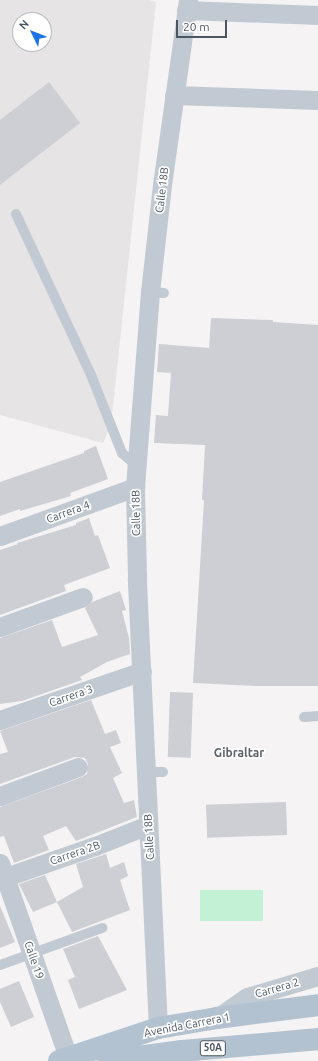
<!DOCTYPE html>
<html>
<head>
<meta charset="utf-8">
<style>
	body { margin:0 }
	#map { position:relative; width:318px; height:1061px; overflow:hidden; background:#f5f3f3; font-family:Ubuntu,sans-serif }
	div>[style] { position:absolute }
	.education>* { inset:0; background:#e6e4e5 }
	.green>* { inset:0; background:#c3f1d5; transform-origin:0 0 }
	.building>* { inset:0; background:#cdcfd5; transform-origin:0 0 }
	.lane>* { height:10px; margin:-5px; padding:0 5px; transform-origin:5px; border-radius:5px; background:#c1cad2 }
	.street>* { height:19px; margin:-9.5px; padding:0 9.5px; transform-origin:9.5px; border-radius:9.5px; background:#c1cad2 }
	.primary>* { height:22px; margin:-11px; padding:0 11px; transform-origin:11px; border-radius:11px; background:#b3c2d1 }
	span { translate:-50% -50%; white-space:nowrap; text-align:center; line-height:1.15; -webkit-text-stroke:3.5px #fff; paint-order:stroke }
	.shield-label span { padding:1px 3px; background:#fff; border:1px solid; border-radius:3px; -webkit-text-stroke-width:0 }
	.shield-label { font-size:10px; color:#4a5661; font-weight:700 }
	.street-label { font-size:11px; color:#4a5661 }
	.neighbourhood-label { font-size:12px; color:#5f6368; font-weight:700 }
	.north { position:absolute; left:12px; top:12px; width:40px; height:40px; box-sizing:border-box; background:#fff; border:1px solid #b7bbc0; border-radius:50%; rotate:313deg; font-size:11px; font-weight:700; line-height:16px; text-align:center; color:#4a5661 }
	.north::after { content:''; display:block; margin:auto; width:14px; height:18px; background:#1a73e8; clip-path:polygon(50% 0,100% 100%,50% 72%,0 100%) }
	.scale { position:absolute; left:176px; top:20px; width:51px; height:18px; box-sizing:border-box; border:2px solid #4a5661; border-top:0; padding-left:5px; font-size:12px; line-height:14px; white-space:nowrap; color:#4a5661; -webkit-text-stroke:3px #fff; paint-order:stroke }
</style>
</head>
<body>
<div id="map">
	<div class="education">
		<i style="clip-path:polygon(evenodd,0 0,149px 0,156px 2px,111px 425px,103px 443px,0 415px,0 0,20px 20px,44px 20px,44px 44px,20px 44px,20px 20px)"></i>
	</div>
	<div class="green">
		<i style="left:263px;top:890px;width:31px;height:63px;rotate:90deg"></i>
	</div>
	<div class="building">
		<i style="clip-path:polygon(49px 82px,80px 123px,0 185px,0 120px)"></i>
		<i style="clip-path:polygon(211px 318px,273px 320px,273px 322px,318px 325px,318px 686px,256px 686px,193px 683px,204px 500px,202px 500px,205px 445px,154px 443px,156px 415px,168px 416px,171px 373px,157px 372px,159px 344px,209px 348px)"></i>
		<i style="clip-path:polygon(96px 446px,108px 479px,70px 493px,71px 496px,20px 511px,20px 509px,0 516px,0 482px,84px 453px,84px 451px)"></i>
		<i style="clip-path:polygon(89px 518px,95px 536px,98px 535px,110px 568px,64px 585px,66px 591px,0 615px,0 550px,18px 544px,17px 543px,76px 525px,76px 523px)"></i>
		<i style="clip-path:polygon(120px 591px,126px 610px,122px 611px,129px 638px,130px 654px,107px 662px,80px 677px,82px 680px,22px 701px,0 704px,0 638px,52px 620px,62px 647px,98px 635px,85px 608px,92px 602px)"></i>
		<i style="left:170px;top:692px;width:23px;height:65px;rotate:2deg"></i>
		<i style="clip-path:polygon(91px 700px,105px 734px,116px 730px,121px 743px,110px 747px,122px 773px,113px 778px,124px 803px,134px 800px,137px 817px,76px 841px,66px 826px,43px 836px,49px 850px,14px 863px,4px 836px,0 837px,0 807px,82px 777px,87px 774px,88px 764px,85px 758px,75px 757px,0 784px,0 754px,8px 752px,0 731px)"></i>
		<i style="left:286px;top:802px;width:33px;height:80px;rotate:88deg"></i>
		<i style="clip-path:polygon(106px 854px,110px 868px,124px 862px,128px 876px,120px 880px,130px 910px,72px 932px,57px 902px,83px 887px,76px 864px)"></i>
		<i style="clip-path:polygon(45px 875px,57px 902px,33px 912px,19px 884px)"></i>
		<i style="clip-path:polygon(0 906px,15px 942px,0 948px)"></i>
		<i style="clip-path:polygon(98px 936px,127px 990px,79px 1009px,68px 980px,75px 977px,63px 949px)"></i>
		<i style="clip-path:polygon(19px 981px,34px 1017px,11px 1027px,0 1002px,0 989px)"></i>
	</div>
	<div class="lane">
		<i style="left:16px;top:214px;width:178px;rotate:65deg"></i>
		<i style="left:91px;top:375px;width:84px;rotate:68.3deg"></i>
		<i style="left:122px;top:453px;width:20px;rotate:41deg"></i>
		<i style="left:150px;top:292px;width:14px;rotate:4deg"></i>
		<i style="left:304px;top:717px;width:14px;rotate:-4deg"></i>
		<i style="left:146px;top:772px;width:17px"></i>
		<i style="left:0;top:965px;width:109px;rotate:-19.9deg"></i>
	</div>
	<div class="street">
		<i style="left:186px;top:10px;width:132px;rotate:2.2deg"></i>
		<i style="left:174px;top:95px;width:144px;rotate:2deg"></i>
		<i style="left:0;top:536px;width:144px;rotate:-19.9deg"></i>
		<i style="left:0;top:627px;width:88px;rotate:-19.9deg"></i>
		<i style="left:0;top:720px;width:150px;rotate:-19deg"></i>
		<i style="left:0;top:796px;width:83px;rotate:-20.4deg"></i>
		<i style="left:0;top:863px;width:206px;rotate:70.7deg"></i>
		<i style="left:0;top:879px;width:101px;rotate:-19.2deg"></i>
		<i style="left:95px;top:846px;width:57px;rotate:-21.6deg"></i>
		<i style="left:217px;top:1018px;width:37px;rotate:-35deg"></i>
		<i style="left:247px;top:997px;width:74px;rotate:-16.5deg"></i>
		<i style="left:158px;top:1028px;width:451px;rotate:-92.7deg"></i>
		<i style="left:137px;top:577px;width:90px;rotate:-91.3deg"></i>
		<i style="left:135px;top:487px;width:196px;rotate:-85.6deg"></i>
		<i style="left:150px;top:292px;width:108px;rotate:-83.6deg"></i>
		<i style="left:162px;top:185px;width:187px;rotate:-82deg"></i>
	</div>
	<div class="primary">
		<i style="left:59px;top:1061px;width:104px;rotate:-18.4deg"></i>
		<i style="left:158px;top:1028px;width:60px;rotate:-9.6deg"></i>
		<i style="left:217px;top:1018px;width:102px;rotate:-7.3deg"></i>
		<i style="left:108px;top:1061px;width:75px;rotate:-7.7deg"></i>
		<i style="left:182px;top:1051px;width:137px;rotate:-5deg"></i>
	</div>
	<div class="shield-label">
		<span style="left:213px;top:1048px">50A</span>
	</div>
	<div class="street-label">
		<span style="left:162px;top:190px;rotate:-83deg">Calle 18B</span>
		<span style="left:68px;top:512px;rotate:-20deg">Carrera 4</span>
		<span style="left:136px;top:513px;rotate:-91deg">Calle 18B</span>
		<span style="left:71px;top:696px;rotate:-19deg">Carrera 3</span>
		<span style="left:149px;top:837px;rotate:-93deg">Calle 18B</span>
		<span style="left:75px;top:853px;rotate:-19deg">Carrera 2B</span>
		<span style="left:34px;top:960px;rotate:71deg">Calle 19</span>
		<span style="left:277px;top:988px;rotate:-16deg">Carrera 2</span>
		<span style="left:187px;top:1025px;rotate:-11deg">Avenida Carrera 1</span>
	</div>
	<div class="neighbourhood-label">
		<span style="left:239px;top:753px">Gibraltar</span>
	</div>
	<div class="north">N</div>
	<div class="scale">20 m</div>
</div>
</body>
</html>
